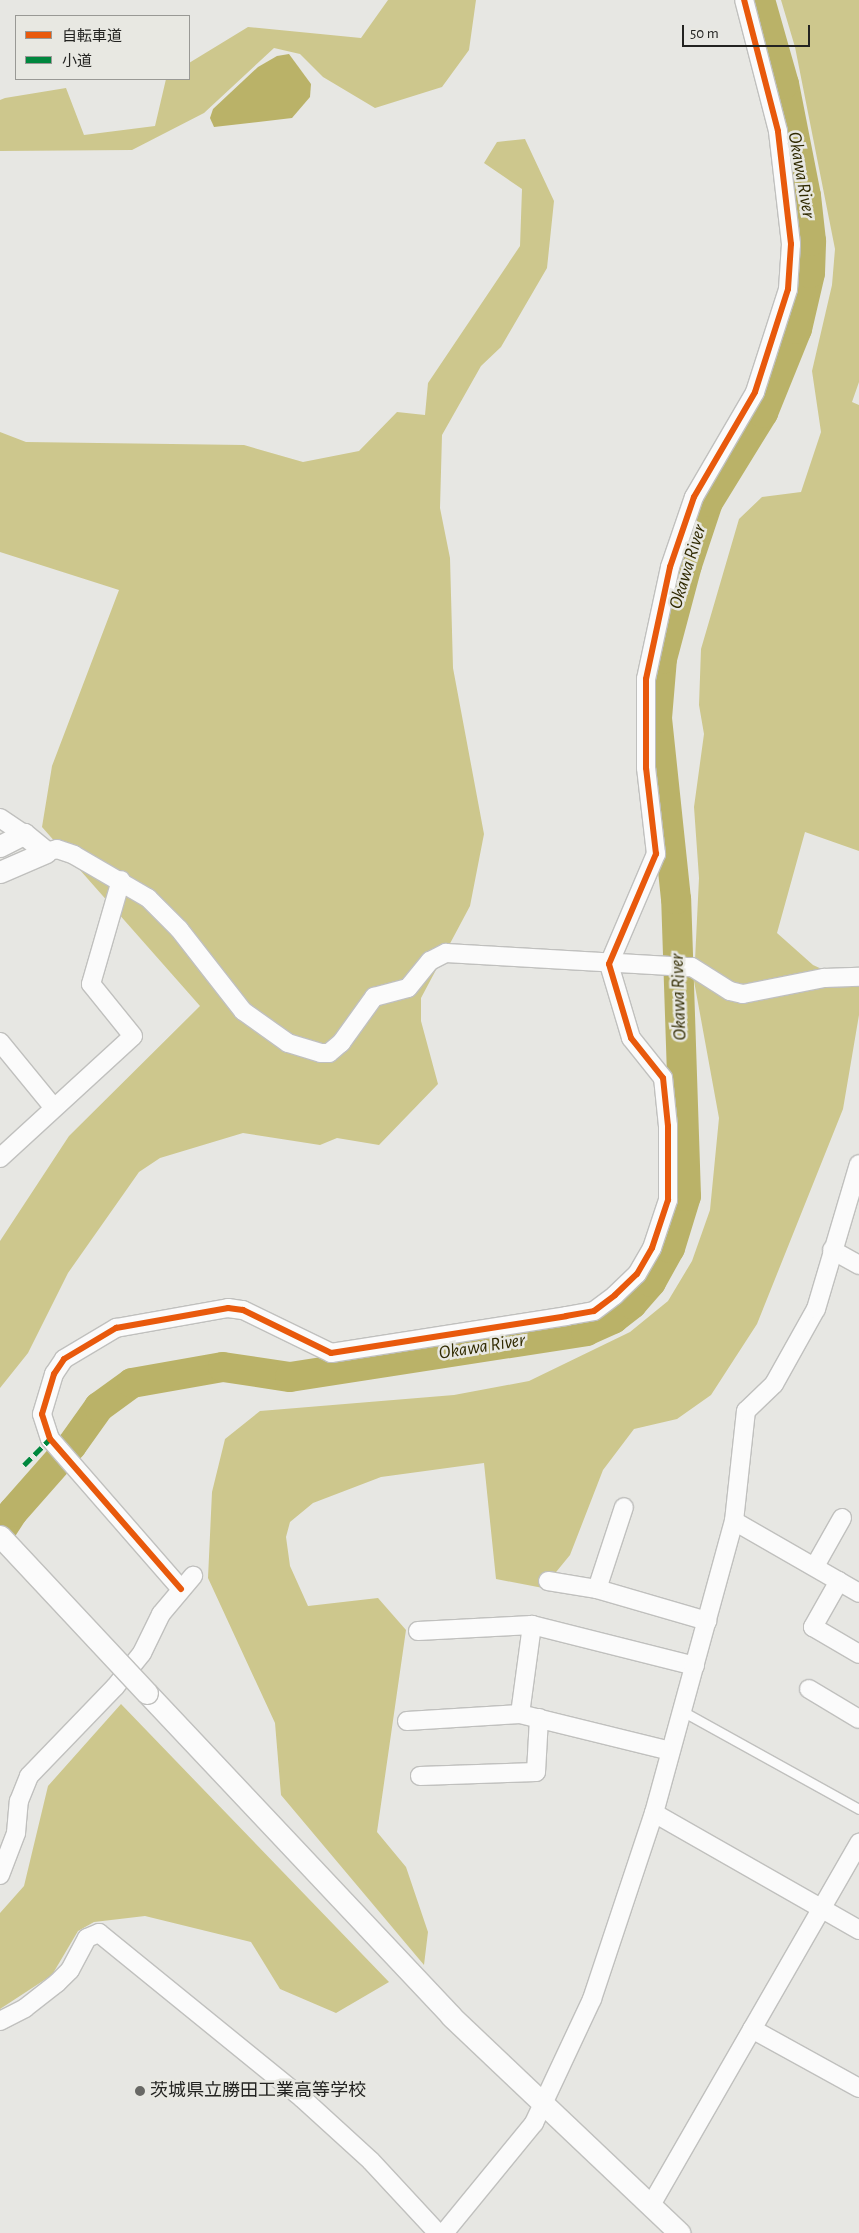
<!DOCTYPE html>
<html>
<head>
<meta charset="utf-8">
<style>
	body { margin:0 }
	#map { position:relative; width:859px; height:2233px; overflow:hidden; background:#e7e7e3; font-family:"Alegreya Sans","Noto Sans JP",sans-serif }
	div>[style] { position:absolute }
	.forest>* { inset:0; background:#cdc78d }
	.water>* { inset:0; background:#bab268 }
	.river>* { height:30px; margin:-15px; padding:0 15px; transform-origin:15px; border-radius:15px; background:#bab268 }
	.roads { filter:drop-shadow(1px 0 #c0c0be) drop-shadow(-1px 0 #c0c0be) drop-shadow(0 1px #c0c0be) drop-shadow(0 -1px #c0c0be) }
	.service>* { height:9px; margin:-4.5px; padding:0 4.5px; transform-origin:4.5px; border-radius:4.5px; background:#fbfbfb }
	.minor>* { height:18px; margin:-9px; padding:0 9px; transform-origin:9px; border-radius:9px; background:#fbfbfb }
	.tertiary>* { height:21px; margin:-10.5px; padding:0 10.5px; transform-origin:10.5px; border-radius:10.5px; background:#fbfbfb }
	.bridges { filter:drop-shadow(1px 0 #c0c0be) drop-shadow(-1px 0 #c0c0be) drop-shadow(0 1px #c0c0be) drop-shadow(0 -1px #c0c0be) }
	.tertiary-bridge>* { height:21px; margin:-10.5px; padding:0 10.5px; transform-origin:10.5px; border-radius:10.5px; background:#fbfbfb }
	.quiet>* { height:5px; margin-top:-2.5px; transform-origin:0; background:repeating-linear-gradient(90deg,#00873e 0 10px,transparent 0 15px) }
	.cycleway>* { height:6px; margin:-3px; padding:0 3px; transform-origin:3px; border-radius:3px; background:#e8590c }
	.dots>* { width:14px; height:14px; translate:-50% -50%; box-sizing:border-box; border:2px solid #e8e8e2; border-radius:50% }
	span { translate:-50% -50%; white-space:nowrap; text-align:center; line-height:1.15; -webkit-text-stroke:5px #e8e8e2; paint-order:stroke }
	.poi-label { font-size:18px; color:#232321 }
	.left { translate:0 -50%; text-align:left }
	.water-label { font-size:19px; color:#302a00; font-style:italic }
	.legend { position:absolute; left:15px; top:15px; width:175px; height:65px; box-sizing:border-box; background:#e8e8e2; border:1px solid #999995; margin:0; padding:6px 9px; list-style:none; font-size:15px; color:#232321 }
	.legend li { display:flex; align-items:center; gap:10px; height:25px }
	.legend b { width:25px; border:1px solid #999995 }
	.scale { position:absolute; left:682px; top:25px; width:128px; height:22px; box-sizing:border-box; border:2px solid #232321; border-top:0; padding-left:6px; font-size:15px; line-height:18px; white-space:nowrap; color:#232321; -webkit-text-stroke:4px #e8e8e2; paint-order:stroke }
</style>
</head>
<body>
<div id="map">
	<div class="forest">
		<i style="clip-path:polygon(388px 0,476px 0,469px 50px,442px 87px,375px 108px,323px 77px,300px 54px,274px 48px,204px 113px,132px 150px,0 151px,0 100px,5px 98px,66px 88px,84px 135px,155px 126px,166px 79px,189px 79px,189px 63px,248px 27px,361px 38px)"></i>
		<i style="clip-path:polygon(781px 0,859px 0,859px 382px,852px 402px,859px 405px,859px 851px,805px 832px,777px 933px,813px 965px,859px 986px,859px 1015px,843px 1109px,757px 1324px,711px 1395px,677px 1419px,634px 1429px,603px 1470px,570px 1555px,543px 1588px,496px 1579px,484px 1463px,381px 1477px,313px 1503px,290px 1522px,286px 1537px,290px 1566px,308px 1606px,378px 1598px,406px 1630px,377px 1832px,406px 1867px,428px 1932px,424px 1965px,281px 1795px,275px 1723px,208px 1578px,212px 1492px,225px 1439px,260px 1411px,454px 1395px,529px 1381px,630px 1332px,668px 1301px,692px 1261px,710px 1210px,719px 1118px,694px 981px,699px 878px,694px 807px,704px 734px,699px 705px,701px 649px,739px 519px,762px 497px,801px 492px,821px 432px,812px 371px,832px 285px,835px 249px,795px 47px)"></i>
		<i style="clip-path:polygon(525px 139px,554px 201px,547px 268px,501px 347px,481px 366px,442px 435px,440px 508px,450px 558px,453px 668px,484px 834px,470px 906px,421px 998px,421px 1021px,438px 1084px,379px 1145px,337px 1138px,320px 1145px,243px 1133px,160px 1158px,139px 1172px,68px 1273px,28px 1353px,0 1388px,0 1241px,69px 1136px,200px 1006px,42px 827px,52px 766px,119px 590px,0 552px,0 432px,26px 442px,244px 445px,303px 462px,359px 451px,397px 412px,425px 415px,428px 383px,520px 246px,522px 189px,484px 163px,497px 142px)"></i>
		<i style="clip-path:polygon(121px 1704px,389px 1982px,336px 2013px,280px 1989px,251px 1942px,145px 1916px,94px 1922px,78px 1931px,52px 1975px,0 2009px,0 1913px,24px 1886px,48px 1786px)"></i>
	</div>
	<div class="water">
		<i style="clip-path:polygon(289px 54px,311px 84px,310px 97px,292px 118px,214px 127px,210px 118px,213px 109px,258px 67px,277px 56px)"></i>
	</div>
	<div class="river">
		<i style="left:0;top:1532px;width:24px;rotate:-57deg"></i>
		<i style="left:13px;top:1512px;width:89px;rotate:-48.6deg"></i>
		<i style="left:72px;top:1445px;width:47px;rotate:-54.6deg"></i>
		<i style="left:99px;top:1407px;width:41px;rotate:-36deg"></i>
		<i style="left:132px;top:1383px;width:92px;rotate:-10deg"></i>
		<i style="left:223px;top:1367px;width:68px;rotate:8.5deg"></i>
		<i style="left:290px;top:1377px;width:300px;rotate:-8.8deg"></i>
		<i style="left:586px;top:1331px;width:30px;rotate:-24deg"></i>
		<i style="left:613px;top:1319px;width:24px;rotate:-38deg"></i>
		<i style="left:632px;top:1304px;width:29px;rotate:-49deg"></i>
		<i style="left:651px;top:1282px;width:39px;rotate:-61deg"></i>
		<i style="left:670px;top:1248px;width:54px;rotate:-72.9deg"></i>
		<i style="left:686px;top:1196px;width:297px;rotate:-91.9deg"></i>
		<i style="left:676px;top:899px;width:182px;rotate:-96deg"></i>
		<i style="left:657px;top:718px;width:59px;rotate:-85.2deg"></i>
		<i style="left:662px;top:659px;width:97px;rotate:-75.1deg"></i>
		<i style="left:687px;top:565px;width:66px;rotate:-71.6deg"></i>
		<i style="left:708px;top:502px;width:105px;rotate:-58.3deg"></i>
		<i style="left:763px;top:413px;width:91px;rotate:-68deg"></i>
		<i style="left:797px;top:329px;width:57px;rotate:-76.9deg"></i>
		<i style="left:810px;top:273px;width:32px;rotate:-88deg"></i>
		<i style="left:811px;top:241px;width:45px;rotate:-96.3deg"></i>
		<i style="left:806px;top:196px;width:114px;rotate:-101.1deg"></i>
		<i style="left:784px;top:84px;width:87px;rotate:-105.9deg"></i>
	</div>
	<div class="roads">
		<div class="service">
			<i style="left:682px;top:1711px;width:202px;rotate:29deg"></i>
		</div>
		<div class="minor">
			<i style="left:0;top:818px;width:29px;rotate:34deg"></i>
			<i style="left:46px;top:852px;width:11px;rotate:-15deg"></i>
			<i style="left:57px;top:849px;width:18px;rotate:19deg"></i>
			<i style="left:74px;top:855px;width:86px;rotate:30.2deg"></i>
			<i style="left:148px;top:898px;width:44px;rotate:45deg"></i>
			<i style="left:179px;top:929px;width:104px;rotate:52deg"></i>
			<i style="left:243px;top:1011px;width:55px;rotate:35.4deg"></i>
			<i style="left:288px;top:1043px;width:34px;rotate:17deg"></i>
			<i style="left:321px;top:1053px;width:8px"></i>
			<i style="left:329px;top:1053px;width:16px;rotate:-40deg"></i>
			<i style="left:341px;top:1043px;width:57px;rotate:-54.3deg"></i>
			<i style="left:374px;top:997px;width:35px;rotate:-15deg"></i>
			<i style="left:408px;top:988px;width:35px;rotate:-51deg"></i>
			<i style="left:430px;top:961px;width:18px;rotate:-27deg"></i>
			<i style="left:446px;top:953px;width:246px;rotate:3.3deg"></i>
			<i style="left:692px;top:967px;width:45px;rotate:32.3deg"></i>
			<i style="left:730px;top:991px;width:13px;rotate:13deg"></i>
			<i style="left:743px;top:994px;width:83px;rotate:-11.2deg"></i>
			<i style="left:824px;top:978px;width:35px;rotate:-2deg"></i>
			<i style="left:0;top:1042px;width:85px;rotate:50.7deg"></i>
			<i style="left:0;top:1158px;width:180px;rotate:-42.5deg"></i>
			<i style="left:133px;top:1036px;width:67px;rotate:-128.9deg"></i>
			<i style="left:91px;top:984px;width:108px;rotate:-73.9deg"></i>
			<i style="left:832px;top:1250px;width:31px;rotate:29deg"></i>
			<i style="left:734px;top:1521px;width:144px;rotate:29.9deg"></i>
			<i style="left:815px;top:1566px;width:55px;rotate:-60.6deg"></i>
			<i style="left:548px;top:1581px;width:50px;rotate:9.3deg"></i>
			<i style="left:597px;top:1589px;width:115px;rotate:16.2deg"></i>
			<i style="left:839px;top:1581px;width:53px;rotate:119.5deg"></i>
			<i style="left:813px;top:1627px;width:53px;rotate:30.4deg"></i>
			<i style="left:181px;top:1589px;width:199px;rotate:-131.1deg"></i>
			<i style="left:50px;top:1439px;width:26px;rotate:-108deg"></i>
			<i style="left:42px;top:1414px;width:42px;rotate:-73.3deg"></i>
			<i style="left:54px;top:1374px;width:18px;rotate:-56deg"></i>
			<i style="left:64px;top:1359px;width:61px;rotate:-30.8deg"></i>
			<i style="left:116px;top:1328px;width:114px;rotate:-10.1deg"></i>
			<i style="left:228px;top:1308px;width:15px;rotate:8deg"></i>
			<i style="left:243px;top:1310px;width:98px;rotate:26deg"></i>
			<i style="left:331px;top:1353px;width:238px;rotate:-8.9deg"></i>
			<i style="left:566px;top:1316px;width:28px;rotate:-10deg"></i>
			<i style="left:594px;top:1311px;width:26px;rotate:-37deg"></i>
			<i style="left:615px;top:1295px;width:30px;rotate:-44deg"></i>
			<i style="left:637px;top:1274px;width:30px;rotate:-60deg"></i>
			<i style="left:652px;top:1248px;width:51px;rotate:-71.6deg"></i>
			<i style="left:668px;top:1200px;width:74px;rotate:-90deg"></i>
			<i style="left:668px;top:1126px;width:48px;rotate:-95.9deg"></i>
			<i style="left:663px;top:1078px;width:51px;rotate:-128.7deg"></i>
			<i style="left:631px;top:1038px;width:77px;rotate:-106.6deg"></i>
			<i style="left:609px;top:964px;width:120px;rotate:-66.9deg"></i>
			<i style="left:656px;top:854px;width:87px;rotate:-96.6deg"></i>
			<i style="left:646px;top:768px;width:89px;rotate:-90deg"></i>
			<i style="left:646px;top:679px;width:115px;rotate:-77.9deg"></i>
			<i style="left:670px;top:567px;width:74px;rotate:-71.1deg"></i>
			<i style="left:694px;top:497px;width:121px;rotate:-59.8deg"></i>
			<i style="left:755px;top:392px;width:108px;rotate:-72.2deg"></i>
			<i style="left:788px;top:289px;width:45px;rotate:-86.2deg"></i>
			<i style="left:791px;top:244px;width:114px;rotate:-96.6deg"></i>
			<i style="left:778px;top:131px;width:135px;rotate:-104.5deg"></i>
			<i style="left:597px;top:1589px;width:86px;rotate:-71.8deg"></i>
			<i style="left:418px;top:1631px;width:114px;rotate:-3deg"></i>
			<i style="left:532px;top:1625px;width:168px;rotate:14.1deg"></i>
			<i style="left:809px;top:1689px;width:58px;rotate:31deg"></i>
			<i style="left:520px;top:1714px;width:90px;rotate:-82.3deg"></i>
			<i style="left:407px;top:1721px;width:113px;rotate:-3.5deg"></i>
			<i style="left:520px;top:1714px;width:155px;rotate:13.8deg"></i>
			<i style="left:420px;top:1776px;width:116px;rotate:-2deg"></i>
			<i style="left:536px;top:1772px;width:54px;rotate:-86.8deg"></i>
			<i style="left:654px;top:1813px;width:236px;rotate:29.7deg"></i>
			<i style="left:0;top:1875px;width:45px;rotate:-69.1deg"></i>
			<i style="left:16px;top:1833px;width:32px;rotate:-85deg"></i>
			<i style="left:19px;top:1801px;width:27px;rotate:-68deg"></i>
			<i style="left:29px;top:1776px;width:124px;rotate:-46deg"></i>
			<i style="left:115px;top:1687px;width:43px;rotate:-51.5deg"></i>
			<i style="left:142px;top:1653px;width:43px;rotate:-64deg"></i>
			<i style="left:161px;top:1614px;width:50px;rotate:-49.9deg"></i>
			<i style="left:0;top:2021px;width:28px;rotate:-27deg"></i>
			<i style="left:25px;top:2008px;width:41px;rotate:-38deg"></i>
			<i style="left:57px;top:1983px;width:18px;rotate:-45deg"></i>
			<i style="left:70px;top:1970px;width:36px;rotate:-62deg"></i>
			<i style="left:87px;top:1938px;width:13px;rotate:-23deg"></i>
			<i style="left:99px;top:1933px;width:262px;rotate:39.1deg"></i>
			<i style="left:302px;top:2098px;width:93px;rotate:42.4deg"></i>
			<i style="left:371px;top:2161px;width:98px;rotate:47.1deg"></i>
			<i style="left:752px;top:2029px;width:122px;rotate:28.9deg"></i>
			<i style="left:651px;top:2205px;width:418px;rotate:-60.1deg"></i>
			<i style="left:444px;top:2233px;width:142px;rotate:-50.7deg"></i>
			<i style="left:534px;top:2123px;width:137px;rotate:-64.9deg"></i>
			<i style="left:592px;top:1999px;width:196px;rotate:-71.6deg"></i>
			<i style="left:654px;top:1813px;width:303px;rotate:-74.7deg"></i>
			<i style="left:734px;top:1521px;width:111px;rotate:-83.8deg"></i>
			<i style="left:746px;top:1411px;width:39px;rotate:-44deg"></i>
			<i style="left:774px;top:1384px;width:86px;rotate:-60.8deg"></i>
			<i style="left:816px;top:1309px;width:151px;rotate:-73.5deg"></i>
		</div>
		<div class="tertiary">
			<i style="left:0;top:846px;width:27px;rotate:-27deg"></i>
			<i style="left:24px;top:834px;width:28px;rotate:39deg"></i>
			<i style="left:46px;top:852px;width:50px;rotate:156.5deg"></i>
			<i style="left:147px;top:1693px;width:444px;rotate:46.7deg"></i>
			<i style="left:451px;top:2016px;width:315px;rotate:43.5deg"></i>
		</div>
	</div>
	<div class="bridges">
		<div class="tertiary-bridge">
			<i style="left:0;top:1536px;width:215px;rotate:46.9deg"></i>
		</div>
	</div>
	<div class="quiet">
		<i style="left:24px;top:1465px;width:37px;rotate:-45deg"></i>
	</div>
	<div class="cycleway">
		<i style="left:181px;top:1589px;width:199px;rotate:-131.1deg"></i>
		<i style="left:50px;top:1439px;width:26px;rotate:-108deg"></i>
		<i style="left:42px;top:1414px;width:42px;rotate:-73.3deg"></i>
		<i style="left:54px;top:1374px;width:18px;rotate:-56deg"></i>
		<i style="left:64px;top:1359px;width:61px;rotate:-30.8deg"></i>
		<i style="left:116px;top:1328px;width:114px;rotate:-10.1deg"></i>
		<i style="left:228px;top:1308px;width:15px;rotate:8deg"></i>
		<i style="left:243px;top:1310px;width:98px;rotate:26deg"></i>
		<i style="left:331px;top:1353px;width:238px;rotate:-8.9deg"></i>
		<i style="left:566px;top:1316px;width:28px;rotate:-10deg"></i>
		<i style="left:594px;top:1311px;width:26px;rotate:-37deg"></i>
		<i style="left:615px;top:1295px;width:30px;rotate:-44deg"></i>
		<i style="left:637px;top:1274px;width:30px;rotate:-60deg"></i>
		<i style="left:652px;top:1248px;width:51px;rotate:-71.6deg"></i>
		<i style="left:668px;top:1200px;width:74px;rotate:-90deg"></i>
		<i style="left:668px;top:1126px;width:48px;rotate:-95.9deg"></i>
		<i style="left:663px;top:1078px;width:51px;rotate:-128.7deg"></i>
		<i style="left:631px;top:1038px;width:77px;rotate:-106.6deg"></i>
		<i style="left:609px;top:964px;width:120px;rotate:-66.9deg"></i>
		<i style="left:656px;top:854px;width:87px;rotate:-96.6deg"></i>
		<i style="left:646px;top:768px;width:89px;rotate:-90deg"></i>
		<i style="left:646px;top:679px;width:115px;rotate:-77.9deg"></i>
		<i style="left:670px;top:567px;width:74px;rotate:-71.1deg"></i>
		<i style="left:694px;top:497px;width:121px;rotate:-59.8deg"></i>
		<i style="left:755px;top:392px;width:108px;rotate:-72.2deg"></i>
		<i style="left:788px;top:289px;width:45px;rotate:-86.2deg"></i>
		<i style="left:791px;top:244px;width:114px;rotate:-96.6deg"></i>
		<i style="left:778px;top:131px;width:135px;rotate:-104.5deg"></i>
	</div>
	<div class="dots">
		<i style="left:140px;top:2091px;background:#686865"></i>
	</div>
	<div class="poi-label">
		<span class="left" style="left:150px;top:2091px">茨城県立勝田工業高等学校</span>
	</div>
	<div class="water-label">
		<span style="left:801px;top:175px;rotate:80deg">Okawa River</span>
		<span style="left:688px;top:567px;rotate:-73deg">Okawa River</span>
		<span style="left:679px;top:997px;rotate:-92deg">Okawa River</span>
		<span style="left:482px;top:1347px;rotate:-9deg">Okawa River</span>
	</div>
	<ul class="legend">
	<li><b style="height:6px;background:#e8590c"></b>自転車道</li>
	<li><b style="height:6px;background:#00873e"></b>小道</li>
	</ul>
	<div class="scale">50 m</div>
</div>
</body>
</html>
